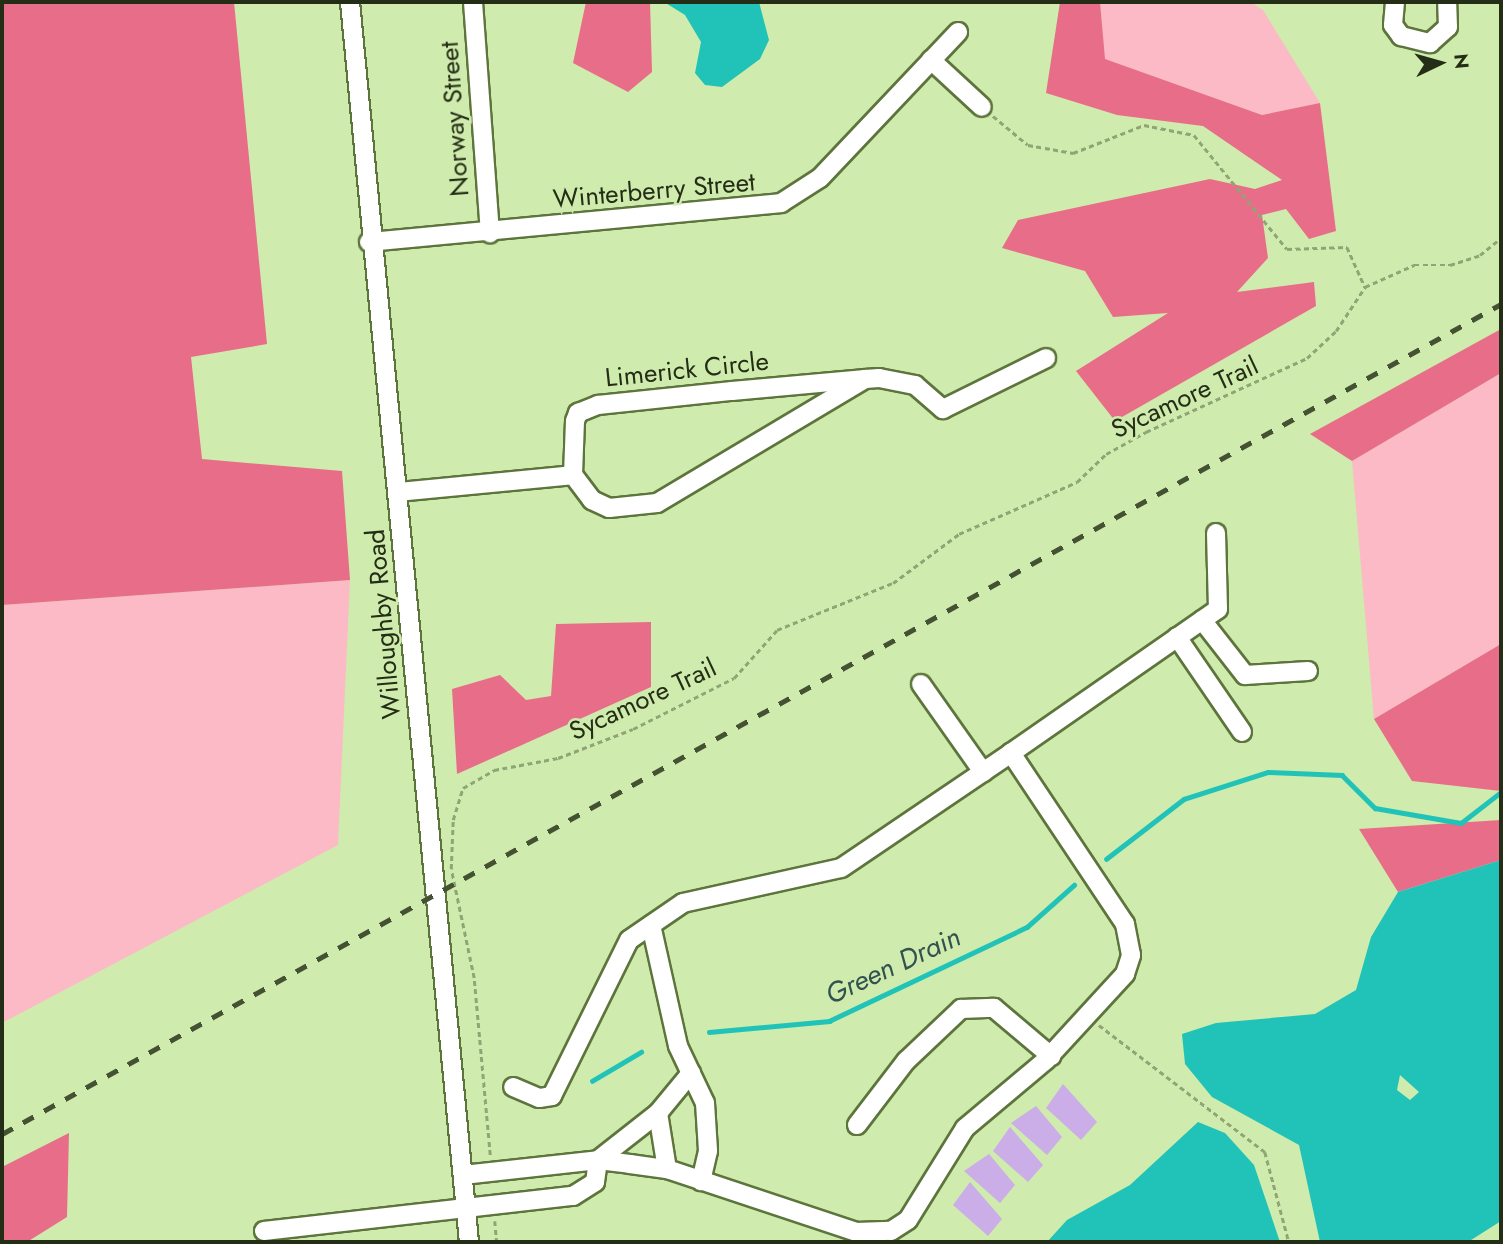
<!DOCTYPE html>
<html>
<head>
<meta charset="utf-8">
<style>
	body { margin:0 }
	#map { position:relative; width:1503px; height:1244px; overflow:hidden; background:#cfebad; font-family:Jost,sans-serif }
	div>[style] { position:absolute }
	.green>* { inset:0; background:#fbbac5 }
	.forest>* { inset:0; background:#e86d89 }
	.water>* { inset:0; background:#21c3b8 }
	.stream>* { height:4.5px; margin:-2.25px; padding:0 2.25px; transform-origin:2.25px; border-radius:2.25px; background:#21c3b8 }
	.building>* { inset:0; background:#cbade7 }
	.path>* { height:2.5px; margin-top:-1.25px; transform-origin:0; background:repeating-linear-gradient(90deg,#90a575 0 5px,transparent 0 8.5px) }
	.roads { filter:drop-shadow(2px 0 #5d753c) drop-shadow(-2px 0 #5d753c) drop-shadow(0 2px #5d753c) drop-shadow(0 -2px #5d753c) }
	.minor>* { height:18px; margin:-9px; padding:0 9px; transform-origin:9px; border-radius:9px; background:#fff }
	.rail>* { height:4.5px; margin-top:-2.25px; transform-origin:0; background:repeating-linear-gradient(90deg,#445132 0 12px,transparent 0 24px) }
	span { translate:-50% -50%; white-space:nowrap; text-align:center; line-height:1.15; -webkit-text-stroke:5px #cfebad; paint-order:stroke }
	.street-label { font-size:26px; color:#242e16 }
	.water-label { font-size:28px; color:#33524f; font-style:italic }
	.frame { position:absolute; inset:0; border:4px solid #242e16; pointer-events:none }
	.north { position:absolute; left:1405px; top:28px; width:70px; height:70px; -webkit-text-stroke:5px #cfebad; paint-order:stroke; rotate:85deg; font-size:19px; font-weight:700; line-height:28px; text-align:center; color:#242e16 }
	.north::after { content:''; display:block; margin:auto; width:24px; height:32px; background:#242e16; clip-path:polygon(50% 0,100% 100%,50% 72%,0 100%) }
</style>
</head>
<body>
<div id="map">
	<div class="green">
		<i style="clip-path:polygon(1100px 2px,1250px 2px,1263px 10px,1320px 103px,1262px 115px,1104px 59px)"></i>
		<i style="clip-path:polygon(1501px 373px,1501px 644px,1374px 719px,1352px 461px)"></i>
		<i style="clip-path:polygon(350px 580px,338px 845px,2px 1023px,2px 605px)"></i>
	</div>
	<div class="forest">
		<i style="clip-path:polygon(2px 2px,234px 2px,267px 344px,191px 357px,202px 459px,342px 471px,350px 580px,2px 605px)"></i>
		<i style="clip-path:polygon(586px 2px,650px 2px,652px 72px,628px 92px,573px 63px)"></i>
		<i style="clip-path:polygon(1060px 2px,1100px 2px,1105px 59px,1262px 115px,1320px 103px,1336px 231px,1309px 239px,1286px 209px,1262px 215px,1268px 258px,1237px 292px,1314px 282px,1316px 306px,1115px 421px,1076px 371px,1168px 313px,1113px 317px,1085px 271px,1002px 248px,1018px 220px,1210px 179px,1255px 189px,1282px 180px,1203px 126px,1117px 115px,1046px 93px)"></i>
		<i style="clip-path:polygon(1501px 329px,1501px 373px,1352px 461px,1310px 434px)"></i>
		<i style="clip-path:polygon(651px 622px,651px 687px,457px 774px,452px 689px,500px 675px,526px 700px,551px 696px,556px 624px)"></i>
		<i style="clip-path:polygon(1501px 644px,1501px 791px,1412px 781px,1374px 719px)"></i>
		<i style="clip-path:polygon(1501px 820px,1501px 860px,1398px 892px,1359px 829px)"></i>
		<i style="clip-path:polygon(69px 1133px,67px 1217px,27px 1242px,2px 1242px,2px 1167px)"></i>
	</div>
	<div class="water">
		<i style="clip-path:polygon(664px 2px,759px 2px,769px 40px,760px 59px,722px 87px,705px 85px,695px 73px,701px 42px,685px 15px)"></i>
		<i style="clip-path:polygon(evenodd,1501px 860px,1501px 1221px,1468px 1242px,1320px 1242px,1299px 1145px,1212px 1097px,1185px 1064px,1182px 1034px,1216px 1023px,1315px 1014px,1356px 990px,1371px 937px,1398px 892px,1501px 860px,1400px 1075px,1419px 1092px,1410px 1100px,1397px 1090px,1400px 1075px)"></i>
		<i style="clip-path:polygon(1198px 1122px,1225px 1133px,1254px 1165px,1280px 1242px,1047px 1242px,1067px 1220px,1130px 1185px)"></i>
	</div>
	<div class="stream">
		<i style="left:1106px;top:859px;width:98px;rotate:-37.6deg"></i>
		<i style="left:1184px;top:799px;width:88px;rotate:-17.8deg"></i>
		<i style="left:1268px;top:772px;width:74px;rotate:2.3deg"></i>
		<i style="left:1342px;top:775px;width:47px;rotate:45deg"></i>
		<i style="left:1375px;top:808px;width:87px;rotate:9.9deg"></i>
		<i style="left:1461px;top:823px;width:51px;rotate:-37.8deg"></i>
		<i style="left:709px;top:1032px;width:121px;rotate:-5.2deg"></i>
		<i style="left:829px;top:1021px;width:219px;rotate:-25.4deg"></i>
		<i style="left:1027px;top:927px;width:63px;rotate:-41.8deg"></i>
		<i style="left:592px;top:1081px;width:57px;rotate:-30.6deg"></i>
	</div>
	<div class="building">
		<i style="clip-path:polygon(1063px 1084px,1097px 1122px,1081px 1140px,1046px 1108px)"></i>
		<i style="clip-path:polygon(1036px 1106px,1062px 1137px,1047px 1155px,1011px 1123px)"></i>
		<i style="clip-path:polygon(1010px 1127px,1043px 1165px,1028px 1182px,993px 1151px)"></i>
		<i style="clip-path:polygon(989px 1154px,1015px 1185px,1000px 1203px,964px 1171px)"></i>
		<i style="clip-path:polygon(970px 1182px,1002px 1219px,988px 1236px,953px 1205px)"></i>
	</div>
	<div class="path">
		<i style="left:993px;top:116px;width:45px;rotate:39.6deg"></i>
		<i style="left:1028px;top:145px;width:46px;rotate:10.1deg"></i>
		<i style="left:1073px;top:153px;width:76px;rotate:-21.5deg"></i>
		<i style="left:1144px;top:125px;width:51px;rotate:11.3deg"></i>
		<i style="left:1194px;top:135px;width:147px;rotate:50.8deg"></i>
		<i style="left:1287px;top:249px;width:60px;rotate:-1.9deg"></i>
		<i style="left:1347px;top:247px;width:44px;rotate:65.8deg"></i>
		<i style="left:1099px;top:1025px;width:209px;rotate:37.4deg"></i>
		<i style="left:1265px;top:1152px;width:93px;rotate:75.1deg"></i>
		<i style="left:490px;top:1155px;width:178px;rotate:-95.2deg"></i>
		<i style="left:474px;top:978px;width:111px;rotate:-101.9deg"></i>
		<i style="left:451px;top:869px;width:49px;rotate:-87.7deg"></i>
		<i style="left:453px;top:820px;width:34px;rotate:-73deg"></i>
		<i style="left:463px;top:788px;width:36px;rotate:-30deg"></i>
		<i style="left:494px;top:770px;width:65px;rotate:-10.6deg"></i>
		<i style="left:558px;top:758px;width:80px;rotate:-21.1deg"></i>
		<i style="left:633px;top:729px;width:113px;rotate:-26.8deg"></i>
		<i style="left:734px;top:678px;width:64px;rotate:-48.1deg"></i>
		<i style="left:777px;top:630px;width:125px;rotate:-22.1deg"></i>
		<i style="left:893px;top:583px;width:82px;rotate:-36.6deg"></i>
		<i style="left:959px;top:534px;width:129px;rotate:-23.8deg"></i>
		<i style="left:1077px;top:482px;width:40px;rotate:-44deg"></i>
		<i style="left:1106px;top:454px;width:46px;rotate:-28.8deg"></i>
		<i style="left:1146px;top:432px;width:177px;rotate:-24.7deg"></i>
		<i style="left:1307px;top:358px;width:40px;rotate:-43deg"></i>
		<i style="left:1336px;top:331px;width:53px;rotate:-56.6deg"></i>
		<i style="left:1365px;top:287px;width:54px;rotate:-24.2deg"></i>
		<i style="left:1414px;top:265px;width:36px"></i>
		<i style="left:1450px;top:265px;width:32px;rotate:-18deg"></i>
		<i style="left:1480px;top:255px;width:27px;rotate:-39deg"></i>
		<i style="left:495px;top:1221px;width:21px;rotate:85deg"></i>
	</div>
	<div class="roads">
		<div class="minor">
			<i style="left:350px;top:2px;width:1246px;rotate:84.52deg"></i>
			<i style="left:473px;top:2px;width:232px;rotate:85.8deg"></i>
			<i style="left:1395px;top:2px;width:23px;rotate:95deg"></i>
			<i style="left:1393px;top:25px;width:14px;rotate:54deg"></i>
			<i style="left:1401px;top:36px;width:30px;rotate:14deg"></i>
			<i style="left:1430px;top:43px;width:24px;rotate:-42deg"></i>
			<i style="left:1448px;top:27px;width:25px;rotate:-92deg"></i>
			<i style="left:931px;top:60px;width:69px;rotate:42.7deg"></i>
			<i style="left:369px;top:242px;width:414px;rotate:-5.4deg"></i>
			<i style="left:781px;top:203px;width:46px;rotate:-32.7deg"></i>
			<i style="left:820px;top:178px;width:201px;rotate:-46.6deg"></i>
			<i style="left:865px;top:379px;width:242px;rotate:149.2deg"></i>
			<i style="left:657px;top:503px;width:48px;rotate:174.1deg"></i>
			<i style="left:609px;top:508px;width:19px;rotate:-155deg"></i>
			<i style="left:592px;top:500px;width:31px;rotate:-127deg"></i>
			<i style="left:573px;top:475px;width:54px;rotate:-87.9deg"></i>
			<i style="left:575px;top:421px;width:9px;rotate:-69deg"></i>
			<i style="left:578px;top:413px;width:22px;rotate:-22deg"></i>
			<i style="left:598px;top:405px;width:135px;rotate:-6deg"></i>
			<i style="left:732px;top:391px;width:134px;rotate:-5.2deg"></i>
			<i style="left:865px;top:379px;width:14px;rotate:-4deg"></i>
			<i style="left:879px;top:378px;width:37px;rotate:11deg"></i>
			<i style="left:915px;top:385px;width:37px;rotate:41deg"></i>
			<i style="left:943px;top:409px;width:115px;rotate:-26.3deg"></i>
			<i style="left:398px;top:492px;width:176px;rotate:-5.5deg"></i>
			<i style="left:1202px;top:620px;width:70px;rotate:52deg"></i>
			<i style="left:1245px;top:675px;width:63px;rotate:-3.6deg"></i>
			<i style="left:1177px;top:637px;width:115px;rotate:55.6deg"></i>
			<i style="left:921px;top:684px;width:108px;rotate:54.8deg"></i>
			<i style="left:1011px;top:753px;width:252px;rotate:-34.8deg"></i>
			<i style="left:1218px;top:609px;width:76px;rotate:-91.5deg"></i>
			<i style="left:651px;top:925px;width:124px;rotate:77.4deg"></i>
			<i style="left:678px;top:1046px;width:63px;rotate:64.7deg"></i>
			<i style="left:705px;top:1103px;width:48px;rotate:86.4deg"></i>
			<i style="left:708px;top:1151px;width:31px;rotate:103deg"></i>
			<i style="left:658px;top:1113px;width:57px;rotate:80.9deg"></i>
			<i style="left:857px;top:1125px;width:81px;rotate:-52.6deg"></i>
			<i style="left:906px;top:1061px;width:76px;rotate:-43.4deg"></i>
			<i style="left:961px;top:1009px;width:33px;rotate:-2deg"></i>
			<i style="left:994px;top:1008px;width:75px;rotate:40.1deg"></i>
			<i style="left:463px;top:1175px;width:136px;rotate:-6.3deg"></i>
			<i style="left:598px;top:1160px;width:32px;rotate:7deg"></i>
			<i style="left:630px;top:1164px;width:37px;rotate:8deg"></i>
			<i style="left:667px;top:1169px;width:199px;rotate:18.4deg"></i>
			<i style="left:856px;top:1232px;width:35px;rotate:-2deg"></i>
			<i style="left:891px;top:1231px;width:20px;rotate:-33deg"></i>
			<i style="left:908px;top:1220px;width:108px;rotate:-58.2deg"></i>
			<i style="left:965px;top:1128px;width:106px;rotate:-40deg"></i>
			<i style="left:1046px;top:1060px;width:117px;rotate:-47.4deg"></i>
			<i style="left:1125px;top:974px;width:20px;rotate:-72deg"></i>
			<i style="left:1131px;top:955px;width:32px;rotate:-101deg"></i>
			<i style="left:1125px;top:924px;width:206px;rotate:-123.7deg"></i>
			<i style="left:1011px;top:753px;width:205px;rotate:145.9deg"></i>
			<i style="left:841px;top:868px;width:162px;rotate:167.5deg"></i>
			<i style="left:683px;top:903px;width:65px;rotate:145.6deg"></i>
			<i style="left:629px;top:940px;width:174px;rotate:116.3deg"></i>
			<i style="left:552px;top:1096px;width:13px;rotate:171deg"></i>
			<i style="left:539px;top:1098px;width:28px;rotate:-157deg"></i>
			<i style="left:264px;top:1231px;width:311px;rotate:-6.5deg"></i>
			<i style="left:573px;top:1196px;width:26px;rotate:-32deg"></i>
			<i style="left:595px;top:1182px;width:22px;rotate:-82deg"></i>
			<i style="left:598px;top:1160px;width:76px;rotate:-38.1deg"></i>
			<i style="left:658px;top:1113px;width:52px;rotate:-50.5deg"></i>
		</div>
	</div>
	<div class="rail">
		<i style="left:2px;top:1134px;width:1713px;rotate:-28.97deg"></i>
	</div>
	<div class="street-label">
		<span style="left:455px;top:119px;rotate:-94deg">Norway Street</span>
		<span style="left:654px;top:191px;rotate:-5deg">Winterberry Street</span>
		<span style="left:687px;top:370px;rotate:-6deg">Limerick Circle</span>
		<span style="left:1185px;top:398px;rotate:-25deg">Sycamore Trail</span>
		<span style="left:384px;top:624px;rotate:-95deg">Willoughby Road</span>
		<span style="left:643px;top:700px;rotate:-25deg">Sycamore Trail</span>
	</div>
	<div class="water-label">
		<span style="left:893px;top:966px;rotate:-25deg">Green Drain</span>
	</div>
	<div class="frame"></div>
	<div class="north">N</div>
</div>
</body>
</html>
